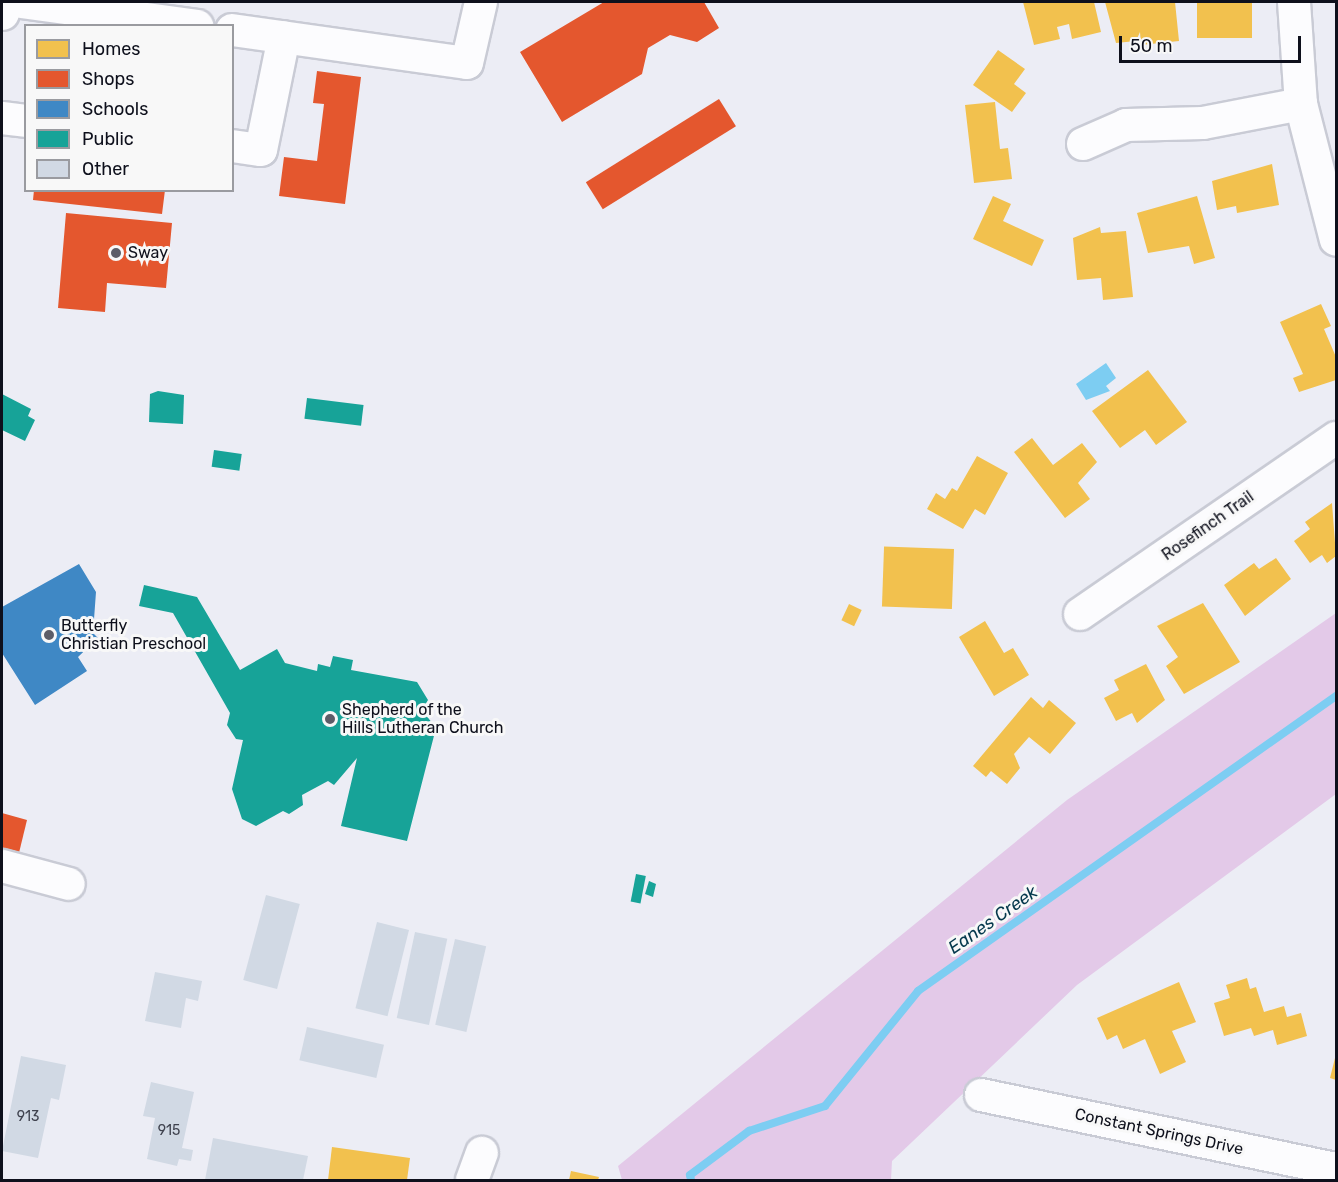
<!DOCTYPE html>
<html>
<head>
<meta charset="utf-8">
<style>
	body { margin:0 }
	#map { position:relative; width:1338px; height:1182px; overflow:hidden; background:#ecedf5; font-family:Rubik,sans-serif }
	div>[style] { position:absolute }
	.green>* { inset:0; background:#e3c9e8 }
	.water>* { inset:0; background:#7dcdf2 }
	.homes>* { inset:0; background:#f2c14e; transform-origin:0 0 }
	.shops>* { inset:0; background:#e4572e; transform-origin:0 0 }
	.schools>* { inset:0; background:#3f88c5 }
	.public>* { inset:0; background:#17a398; transform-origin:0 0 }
	.stream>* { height:8px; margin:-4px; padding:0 4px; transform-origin:4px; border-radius:4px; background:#7dcdf2 }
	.building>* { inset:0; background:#d1d9e4; transform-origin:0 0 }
	.roads { filter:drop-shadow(2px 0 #c9cbd5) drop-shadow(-2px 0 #c9cbd5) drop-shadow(0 2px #c9cbd5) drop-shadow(0 -2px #c9cbd5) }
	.minor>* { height:32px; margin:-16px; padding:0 16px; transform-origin:16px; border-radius:16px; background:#fcfcfe }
	.major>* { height:33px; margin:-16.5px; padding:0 16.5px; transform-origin:16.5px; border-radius:16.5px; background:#fcfcfe }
	.dots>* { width:16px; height:16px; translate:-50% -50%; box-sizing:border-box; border:3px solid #f8f8f8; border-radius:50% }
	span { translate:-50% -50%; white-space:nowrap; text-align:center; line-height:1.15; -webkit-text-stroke:6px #f8f8f8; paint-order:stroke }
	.number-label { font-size:14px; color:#3f424e }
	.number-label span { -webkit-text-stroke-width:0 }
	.poi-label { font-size:16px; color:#0e101c }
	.left { translate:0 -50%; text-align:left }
	.street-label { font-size:16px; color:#0e101c }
	.water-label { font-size:18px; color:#05384c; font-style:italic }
	.frame { position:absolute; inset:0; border:3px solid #0e101c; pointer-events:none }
	.legend { position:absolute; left:24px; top:24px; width:210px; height:168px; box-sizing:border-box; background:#f8f8f8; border:2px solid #9a9ba0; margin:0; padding:8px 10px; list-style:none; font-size:18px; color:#0e101c }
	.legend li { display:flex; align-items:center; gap:12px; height:30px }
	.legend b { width:30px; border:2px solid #9a9ba0 }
	.scale { position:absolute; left:1119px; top:36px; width:182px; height:27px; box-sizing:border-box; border:3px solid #0e101c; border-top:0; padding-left:8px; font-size:18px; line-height:21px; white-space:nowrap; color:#0e101c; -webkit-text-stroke:4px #f8f8f8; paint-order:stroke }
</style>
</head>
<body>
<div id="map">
	<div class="green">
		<i style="clip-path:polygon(1336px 613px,1336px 794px,1077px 985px,892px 1161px,891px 1180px,622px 1180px,618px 1166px,1067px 800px)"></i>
	</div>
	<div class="water">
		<i style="clip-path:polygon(1106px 363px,1116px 378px,1106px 386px,1110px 391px,1086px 400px,1076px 384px)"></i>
	</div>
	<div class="homes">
		<i style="clip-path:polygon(1023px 2px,1094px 2px,1101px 32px,1072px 39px,1069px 24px,1057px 27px,1060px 39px,1034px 45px)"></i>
		<i style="clip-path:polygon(1105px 2px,1175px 2px,1179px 41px,1141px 45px,1140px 32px,1136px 41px,1116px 43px)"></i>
		<i style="left:1197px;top:2px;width:55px;height:36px"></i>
		<i style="clip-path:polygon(998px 50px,1025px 69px,1014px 84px,1026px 93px,1012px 112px,973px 85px)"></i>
		<i style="clip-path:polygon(995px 102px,1000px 149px,1008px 148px,1012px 179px,974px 183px,965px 105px)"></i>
		<i style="clip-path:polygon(1272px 164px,1279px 205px,1237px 213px,1236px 206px,1217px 210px,1212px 181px)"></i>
		<i style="clip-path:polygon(993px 196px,1011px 204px,1003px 221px,1044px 240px,1032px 266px,973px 239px)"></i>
		<i style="clip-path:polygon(1197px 196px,1215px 258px,1194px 264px,1189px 246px,1148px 253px,1137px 213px)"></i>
		<i style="clip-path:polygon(1100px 227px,1101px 233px,1126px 231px,1133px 297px,1103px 300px,1101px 278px,1077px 280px,1073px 238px)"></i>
		<i style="clip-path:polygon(1321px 304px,1331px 326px,1324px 329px,1336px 357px,1336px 380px,1299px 392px,1293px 378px,1303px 374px,1280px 322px)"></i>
		<i style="clip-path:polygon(1148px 370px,1187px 422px,1156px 445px,1145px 430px,1120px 448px,1092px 411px)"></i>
		<i style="clip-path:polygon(1032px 438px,1053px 465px,1082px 443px,1097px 462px,1078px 483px,1090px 499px,1065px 518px,1014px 452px)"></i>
		<i style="clip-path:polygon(977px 456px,1008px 473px,985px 515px,975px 509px,963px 529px,927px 509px,936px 493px,945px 499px,952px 488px,957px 491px)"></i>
		<i style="clip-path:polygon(1332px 503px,1336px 556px,1327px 563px,1322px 555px,1310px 563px,1294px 541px,1310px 529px,1305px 522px)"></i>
		<i style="left:954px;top:549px;width:60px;height:70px;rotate:92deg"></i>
		<i style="clip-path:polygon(1276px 558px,1291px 579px,1245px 616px,1224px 585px,1254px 563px,1259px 569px)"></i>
		<i style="clip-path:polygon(1203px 603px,1240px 662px,1184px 694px,1166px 666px,1178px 657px,1157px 626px)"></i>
		<i style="left:849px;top:604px;width:14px;height:18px;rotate:25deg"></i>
		<i style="clip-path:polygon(985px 621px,1004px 653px,1013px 648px,1029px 675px,994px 696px,959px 637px)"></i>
		<i style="clip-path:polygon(1146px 664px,1165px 700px,1137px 723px,1132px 713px,1116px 721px,1104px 698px,1119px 690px,1114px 680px)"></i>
		<i style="clip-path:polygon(1031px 697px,1043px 708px,1049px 700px,1076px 723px,1050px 754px,1029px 737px,1014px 754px,1020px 768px,1007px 784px,991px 771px,986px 777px,973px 766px)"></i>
		<i style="clip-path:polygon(1247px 978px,1250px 989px,1256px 987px,1264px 1012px,1284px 1006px,1287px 1017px,1301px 1013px,1307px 1036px,1277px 1045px,1273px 1030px,1254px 1036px,1251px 1028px,1224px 1036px,1214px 1003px,1230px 998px,1226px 985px)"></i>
		<i style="clip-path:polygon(1179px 982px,1196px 1022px,1172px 1031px,1186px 1062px,1160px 1074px,1145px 1039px,1123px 1049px,1117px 1035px,1107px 1040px,1097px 1018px)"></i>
		<i style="clip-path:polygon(1336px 1054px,1336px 1080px,1330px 1078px)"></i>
		<i style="clip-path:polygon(332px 1147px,410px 1158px,407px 1180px,328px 1180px)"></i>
		<i style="clip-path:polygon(571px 1171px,599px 1177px,598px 1180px,569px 1180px)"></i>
	</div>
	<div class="shops">
		<i style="clip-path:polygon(604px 2px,704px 2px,719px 28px,697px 42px,670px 35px,648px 48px,642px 74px,562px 122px,520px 52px)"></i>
		<i style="clip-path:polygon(317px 71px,361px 77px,345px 204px,279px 196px,284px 157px,317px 161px,324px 104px,313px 103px)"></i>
		<i style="left:719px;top:99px;width:32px;height:157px;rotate:58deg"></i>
		<i style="clip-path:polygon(34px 190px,165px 190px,162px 214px,33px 200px)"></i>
		<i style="clip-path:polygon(66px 213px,172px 223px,166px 288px,107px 283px,105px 312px,58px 308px)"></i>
		<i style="clip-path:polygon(2px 813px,27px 820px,17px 861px,2px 857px)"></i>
	</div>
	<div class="schools">
		<i style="clip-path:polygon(79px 564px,96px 592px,93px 633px,98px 638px,78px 657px,87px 671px,35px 705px,2px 653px,2px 607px)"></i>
	</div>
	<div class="public">
		<i style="clip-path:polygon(158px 391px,184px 395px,183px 424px,149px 422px,150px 394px)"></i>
		<i style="clip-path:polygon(2px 394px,31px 409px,28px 416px,35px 420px,25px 441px,2px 430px)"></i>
		<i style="left:307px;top:398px;width:57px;height:21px;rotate:7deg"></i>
		<i style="left:214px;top:450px;width:28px;height:17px;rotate:8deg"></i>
		<i style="clip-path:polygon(144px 585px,197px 597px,240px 670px,277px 649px,285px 663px,317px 671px,318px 664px,330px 667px,333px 656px,353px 660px,351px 670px,417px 682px,428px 700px,422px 710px,436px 728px,407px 841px,341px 826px,357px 758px,334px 785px,328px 781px,302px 795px,303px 805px,289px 814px,283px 811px,256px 826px,242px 819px,232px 789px,243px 740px,236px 739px,227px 725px,230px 713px,173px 613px,139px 606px)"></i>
		<i style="left:636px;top:874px;width:10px;height:28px;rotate:11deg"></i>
		<i style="clip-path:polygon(649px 881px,656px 884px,653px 897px,645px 894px)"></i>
	</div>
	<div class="stream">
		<i style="left:691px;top:1180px;width:5px;rotate:-101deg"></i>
		<i style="left:690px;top:1175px;width:74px;rotate:-36.7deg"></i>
		<i style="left:749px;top:1131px;width:80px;rotate:-18.2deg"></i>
		<i style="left:825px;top:1106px;width:148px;rotate:-51deg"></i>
		<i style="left:918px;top:991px;width:512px;rotate:-35.21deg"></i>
	</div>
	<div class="building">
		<i style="left:266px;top:895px;width:35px;height:88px;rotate:15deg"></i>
		<i style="left:377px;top:922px;width:33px;height:89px;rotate:14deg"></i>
		<i style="left:415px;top:932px;width:33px;height:88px;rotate:12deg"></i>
		<i style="left:455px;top:939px;width:32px;height:88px;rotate:13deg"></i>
		<i style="clip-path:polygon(155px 972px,202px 981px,198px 1001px,186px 998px,181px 1028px,145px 1021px)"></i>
		<i style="left:307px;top:1027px;width:79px;height:34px;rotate:13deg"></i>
		<i style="clip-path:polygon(21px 1056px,66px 1065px,59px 1100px,51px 1098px,38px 1158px,2px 1151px)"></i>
		<i style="clip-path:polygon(151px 1082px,194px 1092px,182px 1148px,193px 1150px,191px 1161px,179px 1159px,177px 1166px,147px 1159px,155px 1118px,143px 1116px)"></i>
		<i style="clip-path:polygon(213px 1138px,308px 1156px,303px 1180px,205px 1180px)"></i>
	</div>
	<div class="roads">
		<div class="minor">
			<i style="left:22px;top:2px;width:177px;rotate:7.8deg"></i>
			<i style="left:1294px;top:2px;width:102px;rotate:86.1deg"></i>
			<i style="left:1301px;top:104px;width:140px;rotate:75.6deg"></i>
			<i style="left:232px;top:30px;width:237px;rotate:8deg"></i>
			<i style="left:467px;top:63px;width:63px;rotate:-77.1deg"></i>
			<i style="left:2px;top:118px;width:24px;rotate:7deg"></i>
			<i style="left:1083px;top:144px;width:47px;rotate:-23.8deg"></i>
			<i style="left:1126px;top:125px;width:77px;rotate:-1.5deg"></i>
			<i style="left:1203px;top:123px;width:100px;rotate:-11deg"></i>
			<i style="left:232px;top:146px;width:29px;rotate:8deg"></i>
			<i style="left:261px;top:150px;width:115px;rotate:-78.5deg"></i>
			<i style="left:1080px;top:614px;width:311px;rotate:-34.5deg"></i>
			<i style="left:2px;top:866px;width:69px;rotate:15deg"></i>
			<i style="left:981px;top:1095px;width:363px;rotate:11.8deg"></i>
			<i style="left:472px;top:1180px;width:29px;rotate:-70deg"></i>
		</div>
		<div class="major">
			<i style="left:2px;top:13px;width:11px;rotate:-80deg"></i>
		</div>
	</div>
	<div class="dots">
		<i style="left:116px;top:253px;background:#5c5d68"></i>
		<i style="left:49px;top:635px;background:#5c5d68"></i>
		<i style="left:330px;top:719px;background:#5c5d68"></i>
	</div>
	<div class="number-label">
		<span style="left:28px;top:1117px">913</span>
		<span style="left:169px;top:1131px">915</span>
	</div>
	<div class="poi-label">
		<span class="left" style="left:128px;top:253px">Sway</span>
		<span class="left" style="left:61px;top:635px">Butterfly<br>Christian Preschool</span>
		<span class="left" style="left:342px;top:719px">Shepherd of the<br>Hills Lutheran Church</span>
	</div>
	<div class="street-label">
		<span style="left:1208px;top:526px;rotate:-35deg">Rosefinch Trail</span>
		<span style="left:1159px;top:1132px;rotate:12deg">Constant Springs Drive</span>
	</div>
	<div class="water-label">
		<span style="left:993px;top:920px;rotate:-35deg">Eanes Creek</span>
	</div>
	<div class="frame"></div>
	<ul class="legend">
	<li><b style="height:16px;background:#f2c14e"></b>Homes</li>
	<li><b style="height:16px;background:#e4572e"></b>Shops</li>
	<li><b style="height:16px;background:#3f88c5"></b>Schools</li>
	<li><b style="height:16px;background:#17a398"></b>Public</li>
	<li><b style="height:16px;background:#d1d9e4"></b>Other</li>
	</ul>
	<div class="scale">50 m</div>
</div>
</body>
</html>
